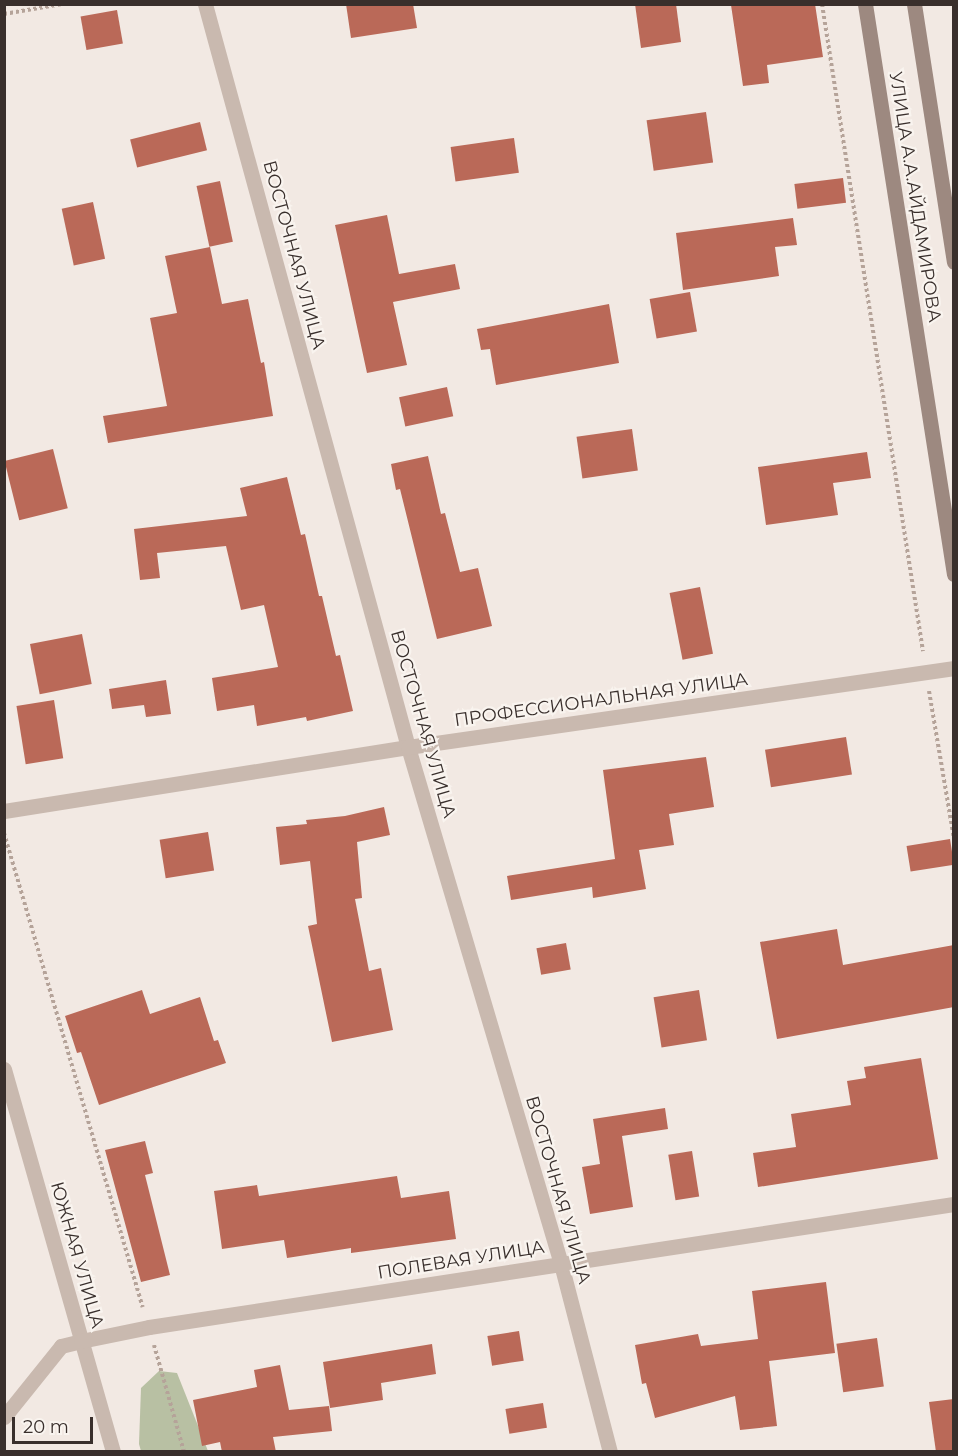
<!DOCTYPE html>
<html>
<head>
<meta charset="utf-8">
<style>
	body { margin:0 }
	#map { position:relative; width:958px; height:1456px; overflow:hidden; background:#f2e9e3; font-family:Montserrat,sans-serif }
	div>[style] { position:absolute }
	.green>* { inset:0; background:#b8c0a3 }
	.building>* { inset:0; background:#ba6958; transform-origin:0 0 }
	.path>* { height:4px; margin-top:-2px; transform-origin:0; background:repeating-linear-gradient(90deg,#b5a399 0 3px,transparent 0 6px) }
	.street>* { height:15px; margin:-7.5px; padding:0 7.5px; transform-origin:7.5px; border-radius:7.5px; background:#c9b9af }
	.secondary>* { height:15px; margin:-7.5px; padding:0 7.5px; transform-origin:7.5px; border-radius:7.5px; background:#9d8980 }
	span { translate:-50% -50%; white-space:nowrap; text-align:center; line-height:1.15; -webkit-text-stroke:4.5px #f9f4ef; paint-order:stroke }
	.street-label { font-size:18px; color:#392f2c }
	.frame { position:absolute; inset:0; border:6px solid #392f2c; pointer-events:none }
	.scale { position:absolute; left:12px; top:1417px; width:81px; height:27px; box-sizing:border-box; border:3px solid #392f2c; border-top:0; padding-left:8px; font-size:18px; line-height:21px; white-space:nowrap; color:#392f2c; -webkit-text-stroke:4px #f9f4ef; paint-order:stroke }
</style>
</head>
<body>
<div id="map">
	<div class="green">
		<i style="clip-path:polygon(159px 1371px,177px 1373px,208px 1451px,141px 1451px,139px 1444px,141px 1388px)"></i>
	</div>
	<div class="building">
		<i style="clip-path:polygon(346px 4px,413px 4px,417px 28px,351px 38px)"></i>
		<i style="clip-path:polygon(635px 4px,676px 4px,681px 42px,641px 48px)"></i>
		<i style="clip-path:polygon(815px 4px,823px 57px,767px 65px,769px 83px,743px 86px,731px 5px)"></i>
		<i style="left:117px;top:10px;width:34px;height:37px;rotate:80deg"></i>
		<i style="left:706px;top:112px;width:51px;height:60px;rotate:82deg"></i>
		<i style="left:200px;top:122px;width:29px;height:72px;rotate:76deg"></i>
		<i style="left:514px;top:138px;width:35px;height:64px;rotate:82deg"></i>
		<i style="left:843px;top:178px;width:25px;height:49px;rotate:83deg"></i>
		<i style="left:220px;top:181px;width:62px;height:24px;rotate:78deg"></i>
		<i style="left:93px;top:202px;width:58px;height:32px;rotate:78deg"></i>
		<i style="clip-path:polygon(387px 215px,399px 274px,455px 264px,460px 289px,393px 302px,407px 365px,367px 373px,335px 225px)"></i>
		<i style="clip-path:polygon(793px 218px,797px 245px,775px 247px,779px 276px,683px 290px,676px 233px)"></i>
		<i style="clip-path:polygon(210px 247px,222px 304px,248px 299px,261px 363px,264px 362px,273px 416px,108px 443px,103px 416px,167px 406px,150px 318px,177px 313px,165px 256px)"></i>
		<i style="left:690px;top:292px;width:40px;height:41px;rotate:80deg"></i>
		<i style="clip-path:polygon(609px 304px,619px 363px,496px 385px,490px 349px,481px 350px,477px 329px)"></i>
		<i style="left:447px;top:387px;width:30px;height:49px;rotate:78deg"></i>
		<i style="left:632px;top:429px;width:42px;height:56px;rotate:82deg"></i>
		<i style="left:53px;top:449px;width:61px;height:50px;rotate:76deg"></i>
		<i style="clip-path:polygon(867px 452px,871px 478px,833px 483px,838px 515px,766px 525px,758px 467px)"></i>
		<i style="clip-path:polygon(428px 456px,441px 514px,445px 513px,460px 572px,478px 568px,492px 626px,437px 639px,400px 489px,396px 490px,391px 464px)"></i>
		<i style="clip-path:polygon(287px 477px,301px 535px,305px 534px,319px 596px,322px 596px,336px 656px,340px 655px,353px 711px,307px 721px,306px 717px,257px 726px,254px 705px,217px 711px,212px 678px,278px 667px,264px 605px,241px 610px,226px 546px,157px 553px,160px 578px,140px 580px,134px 529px,247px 516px,240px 488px)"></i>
		<i style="left:700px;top:587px;width:68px;height:31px;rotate:79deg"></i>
		<i style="left:82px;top:634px;width:51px;height:53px;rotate:79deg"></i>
		<i style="clip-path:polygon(166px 680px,171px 714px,146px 717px,144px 705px,112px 709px,109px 689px)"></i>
		<i style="left:54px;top:700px;width:59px;height:38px;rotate:81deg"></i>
		<i style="left:846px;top:737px;width:38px;height:82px;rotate:81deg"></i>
		<i style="clip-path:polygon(706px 757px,714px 807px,669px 814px,674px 845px,639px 850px,646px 889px,593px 898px,592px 887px,511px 900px,507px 876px,615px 859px,603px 770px)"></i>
		<i style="clip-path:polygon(384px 807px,390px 835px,357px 842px,362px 898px,355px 899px,369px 971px,381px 968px,393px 1030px,332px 1042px,308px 926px,317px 924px,310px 861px,280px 865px,276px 827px,307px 824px,306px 820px,345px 816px)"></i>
		<i style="left:208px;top:832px;width:39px;height:49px;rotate:81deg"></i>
		<i style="left:950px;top:839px;width:26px;height:44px;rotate:81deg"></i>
		<i style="clip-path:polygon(837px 929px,843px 965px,954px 945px,954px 1007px,777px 1039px,760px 942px)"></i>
		<i style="left:566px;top:943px;width:27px;height:30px;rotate:80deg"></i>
		<i style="clip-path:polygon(142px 990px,150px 1014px,200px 997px,214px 1041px,218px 1040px,226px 1063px,99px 1105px,81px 1052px,77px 1053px,65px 1016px)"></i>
		<i style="left:699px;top:990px;width:51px;height:46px;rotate:81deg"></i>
		<i style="clip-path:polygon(921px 1058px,938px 1159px,758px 1187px,753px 1153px,796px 1147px,791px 1114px,851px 1105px,847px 1081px,866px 1078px,864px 1067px)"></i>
		<i style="clip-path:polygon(665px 1108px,668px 1129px,622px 1136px,633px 1207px,590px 1214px,582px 1167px,600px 1164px,593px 1119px)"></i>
		<i style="clip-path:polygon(145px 1141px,153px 1173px,145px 1175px,170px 1275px,141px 1282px,105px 1150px)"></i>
		<i style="left:692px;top:1151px;width:46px;height:24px;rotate:81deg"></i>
		<i style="clip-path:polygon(397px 1176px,401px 1198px,449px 1191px,456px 1239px,351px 1253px,351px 1248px,287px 1258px,284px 1240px,222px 1249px,214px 1191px,257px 1185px,259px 1196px)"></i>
		<i style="clip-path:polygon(826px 1282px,835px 1353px,769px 1361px,777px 1426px,740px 1430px,735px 1396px,655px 1418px,646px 1383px,642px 1384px,635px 1345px,698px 1334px,701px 1346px,758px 1339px,752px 1291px)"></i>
		<i style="left:519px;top:1331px;width:30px;height:32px;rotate:81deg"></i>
		<i style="left:877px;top:1338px;width:49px;height:41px;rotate:82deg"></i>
		<i style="clip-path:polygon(432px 1344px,436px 1374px,381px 1383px,383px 1400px,330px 1408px,323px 1362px)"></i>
		<i style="clip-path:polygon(280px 1365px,289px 1410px,329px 1406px,332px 1431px,273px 1437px,276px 1452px,222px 1452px,220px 1442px,202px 1446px,193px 1400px,257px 1387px,254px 1370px)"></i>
		<i style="clip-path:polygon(954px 1399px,954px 1452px,936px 1452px,929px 1402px)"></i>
		<i style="left:543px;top:1403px;width:25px;height:38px;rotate:81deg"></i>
	</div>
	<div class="path">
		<i style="left:822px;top:4px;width:655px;rotate:81.13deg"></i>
		<i style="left:4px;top:14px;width:59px;rotate:-9.8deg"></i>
		<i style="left:929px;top:691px;width:150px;rotate:80.4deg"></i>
		<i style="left:4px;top:833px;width:494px;rotate:73.7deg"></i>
		<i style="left:154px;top:1345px;width:111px;rotate:74.3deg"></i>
	</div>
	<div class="street">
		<i style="left:205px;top:4px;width:770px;rotate:74.72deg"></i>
		<i style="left:408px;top:747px;width:539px;rotate:73.51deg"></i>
		<i style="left:561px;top:1264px;width:194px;rotate:75.4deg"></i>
		<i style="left:4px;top:811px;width:409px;rotate:-9deg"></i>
		<i style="left:408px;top:747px;width:552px;rotate:-8.23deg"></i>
		<i style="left:4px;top:1069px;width:398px;rotate:74.1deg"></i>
		<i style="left:4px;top:1417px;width:91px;rotate:-51.2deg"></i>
		<i style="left:61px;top:1346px;width:21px;rotate:-14deg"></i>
		<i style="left:81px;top:1341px;width:69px;rotate:-11.6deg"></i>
		<i style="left:149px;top:1327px;width:814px;rotate:-8.69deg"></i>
	</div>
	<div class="secondary">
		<i style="left:865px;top:4px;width:577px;rotate:81.13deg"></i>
		<i style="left:914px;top:4px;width:261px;rotate:81.2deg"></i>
	</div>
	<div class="street-label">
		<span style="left:915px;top:197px;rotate:81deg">УЛИЦА А.А.АЙДАМИРОВА</span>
		<span style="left:294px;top:255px;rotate:75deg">ВОСТОЧНАЯ УЛИЦА</span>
		<span style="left:601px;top:700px;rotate:-8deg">ПРОФЕССИОНАЛЬНАЯ УЛИЦА</span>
		<span style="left:423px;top:724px;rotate:74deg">ВОСТОЧНАЯ УЛИЦА</span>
		<span style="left:558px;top:1190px;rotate:74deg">ВОСТОЧНАЯ УЛИЦА</span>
		<span style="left:77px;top:1255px;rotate:74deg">ЮЖНАЯ УЛИЦА</span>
		<span style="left:461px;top:1260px;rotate:-9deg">ПОЛЕВАЯ УЛИЦА</span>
	</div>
	<div class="frame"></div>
	<div class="scale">20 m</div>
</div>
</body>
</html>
